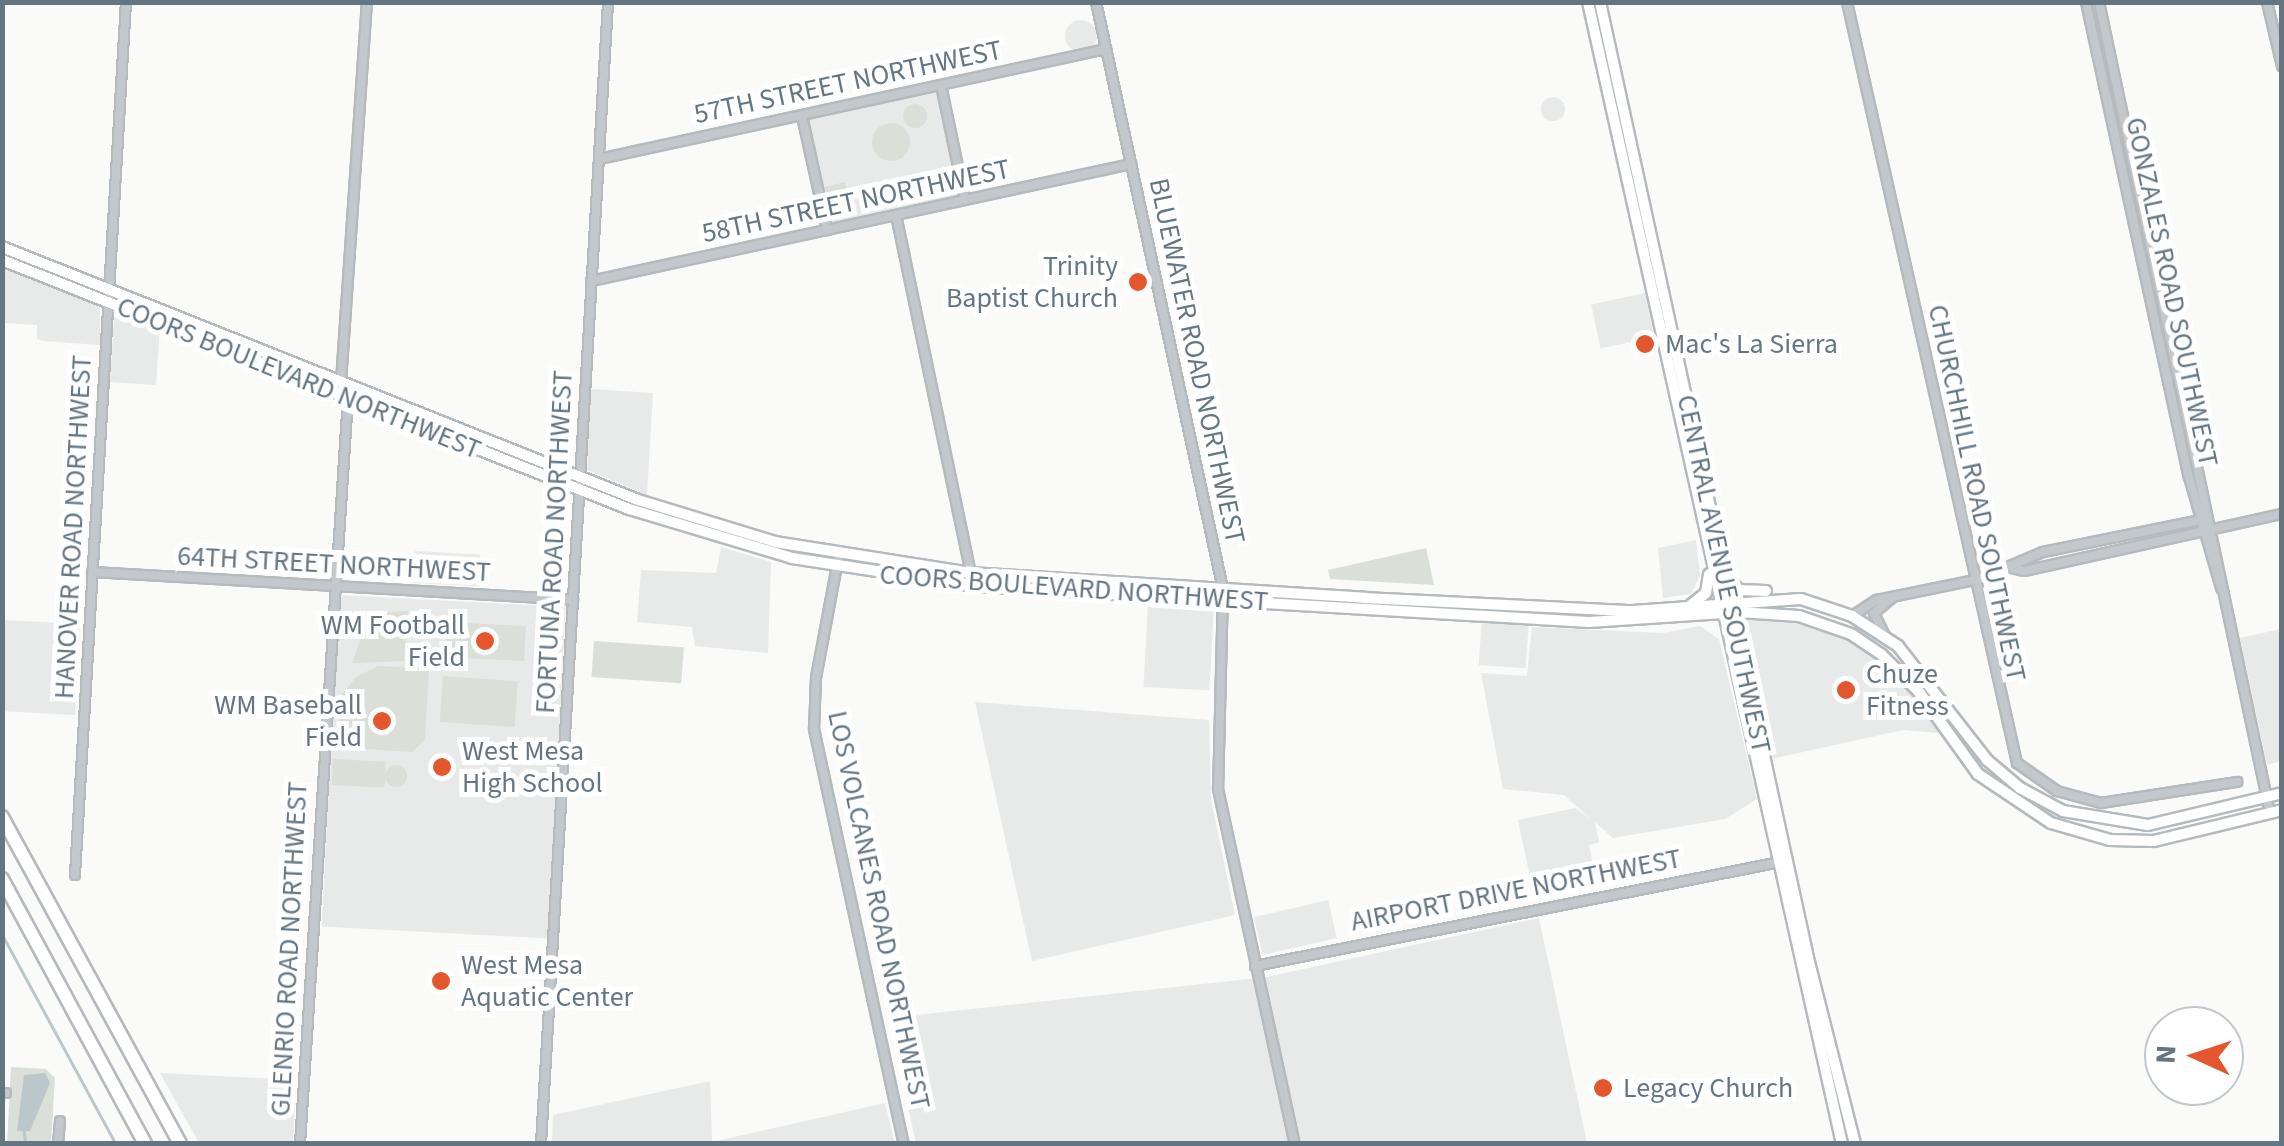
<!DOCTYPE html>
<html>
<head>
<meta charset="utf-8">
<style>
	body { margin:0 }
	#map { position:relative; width:2284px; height:1146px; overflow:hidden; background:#fafaf8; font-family:"Source Sans 3",sans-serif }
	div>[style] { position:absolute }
	.built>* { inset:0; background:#e8e9e9; transform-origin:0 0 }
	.round { border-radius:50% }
	.green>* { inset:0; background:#dadfd7; transform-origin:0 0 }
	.water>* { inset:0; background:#bbc7cb }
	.stream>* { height:2.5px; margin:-1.25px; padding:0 1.25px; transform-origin:1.25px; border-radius:1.25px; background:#bbc7cb }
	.roads { filter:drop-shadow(2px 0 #b5babe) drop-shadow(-2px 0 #b5babe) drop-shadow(0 2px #b5babe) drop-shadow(0 -2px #b5babe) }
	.minor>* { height:8px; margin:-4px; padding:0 4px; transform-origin:4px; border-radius:4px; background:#c3c8cc }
	.major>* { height:10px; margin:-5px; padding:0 5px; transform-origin:5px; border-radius:5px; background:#fff }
	.highway>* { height:12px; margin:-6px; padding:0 6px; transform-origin:6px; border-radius:6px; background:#fff }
	.dots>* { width:28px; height:28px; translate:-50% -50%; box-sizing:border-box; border:5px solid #fff; border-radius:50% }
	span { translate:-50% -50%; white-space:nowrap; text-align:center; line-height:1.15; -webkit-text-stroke:10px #fff; paint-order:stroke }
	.street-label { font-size:28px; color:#657683 }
	.poi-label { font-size:28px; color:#657683 }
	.right { translate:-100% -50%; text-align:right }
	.left { translate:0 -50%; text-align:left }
	.frame { position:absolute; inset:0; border:5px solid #657683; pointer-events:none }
	.north { position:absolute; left:2144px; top:1006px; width:100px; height:100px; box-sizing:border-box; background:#fff; border:2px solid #c1c8cd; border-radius:50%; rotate:273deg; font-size:28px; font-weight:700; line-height:40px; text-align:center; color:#657683 }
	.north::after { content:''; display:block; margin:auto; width:35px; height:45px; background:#e4572e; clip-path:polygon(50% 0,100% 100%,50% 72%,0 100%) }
</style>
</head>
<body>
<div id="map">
	<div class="built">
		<i class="round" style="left:1065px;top:20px;width:32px;height:32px"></i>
		<i style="left:938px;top:89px;width:111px;height:135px;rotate:77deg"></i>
		<i class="round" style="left:1541px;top:97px;width:24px;height:24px"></i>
		<i style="clip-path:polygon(2px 264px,100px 305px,100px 345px,43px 341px,37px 339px,37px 325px,3px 323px)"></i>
		<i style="left:1645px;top:293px;width:45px;height:55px;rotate:78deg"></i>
		<i style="clip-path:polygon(122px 312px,160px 326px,156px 385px,110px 382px,114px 318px)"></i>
		<i style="clip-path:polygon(591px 389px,653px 393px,647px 495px,587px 470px)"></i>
		<i style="clip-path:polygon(1696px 540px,1700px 576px,1691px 594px,1663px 598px,1658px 548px)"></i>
		<i style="clip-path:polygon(721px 547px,771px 562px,768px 653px,695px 646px,692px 627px,637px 622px,641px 570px,716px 573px)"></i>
		<i style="left:415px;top:551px;width:65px;height:32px;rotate:3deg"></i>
		<i style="left:339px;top:595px;width:227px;height:332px;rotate:3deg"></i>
		<i style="left:1148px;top:602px;width:66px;height:85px;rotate:3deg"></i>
		<i style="clip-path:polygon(1742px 616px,1786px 619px,1854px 640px,1897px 673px,1939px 733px,1903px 730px,1767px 760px)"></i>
		<i style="left:1482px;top:618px;width:47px;height:47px;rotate:4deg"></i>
		<i style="left:3px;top:620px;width:77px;height:91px;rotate:3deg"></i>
		<i style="clip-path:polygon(1700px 626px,1719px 639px,1757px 799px,1725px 819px,1613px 838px,1595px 822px,1599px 843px,1589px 845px,1597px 884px,1534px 896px,1518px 820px,1575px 808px,1591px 819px,1564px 795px,1503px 789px,1481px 673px,1527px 676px,1532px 627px,1663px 633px)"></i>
		<i style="clip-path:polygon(2281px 629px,2281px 761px,2267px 765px,2240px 638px)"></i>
		<i style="clip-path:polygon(975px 702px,1209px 720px,1211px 799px,1235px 915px,1032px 961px)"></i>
		<i style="left:1328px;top:900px;width:39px;height:76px;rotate:77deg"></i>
		<i style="clip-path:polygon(1539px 918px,1587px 1143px,916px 1143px,888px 1018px,1267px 977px)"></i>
		<i style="clip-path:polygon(160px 1073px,296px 1080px,293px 1143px,199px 1143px)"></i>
		<i style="clip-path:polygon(710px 1081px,712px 1142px,885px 1103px,895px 1143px,552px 1143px,553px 1115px)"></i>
	</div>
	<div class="green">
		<i class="round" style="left:903px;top:104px;width:24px;height:24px"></i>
		<i class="round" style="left:872px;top:123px;width:38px;height:38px"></i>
		<i style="clip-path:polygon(845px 182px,852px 212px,835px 216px,832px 203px,842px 200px,829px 202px,825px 187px)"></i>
		<i style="clip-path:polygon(1426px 548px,1434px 585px,1330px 579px,1328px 570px)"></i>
		<i style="clip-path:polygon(408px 611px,404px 661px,352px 663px,366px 624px,389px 612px)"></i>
		<i style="left:447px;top:622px;width:79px;height:35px;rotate:3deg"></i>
		<i style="left:594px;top:641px;width:90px;height:36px;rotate:4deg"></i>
		<i style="clip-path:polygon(378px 666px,429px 668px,425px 740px,412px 752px,337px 747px,341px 696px,356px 677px)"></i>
		<i style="left:443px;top:676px;width:75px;height:46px;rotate:4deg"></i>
		<i style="left:333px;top:759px;width:53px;height:26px;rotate:3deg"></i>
		<i class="round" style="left:385px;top:765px;width:22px;height:22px"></i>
		<i style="clip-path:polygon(11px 1067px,46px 1069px,55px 1078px,51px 1143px,7px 1144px)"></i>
	</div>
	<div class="water">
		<i style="clip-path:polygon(45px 1073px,50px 1083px,30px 1131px,17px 1131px,24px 1075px)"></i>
	</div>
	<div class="stream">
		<i style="left:2px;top:934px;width:239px;rotate:61.5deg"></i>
		<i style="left:24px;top:1131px;width:13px;rotate:81deg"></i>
	</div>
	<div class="roads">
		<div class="minor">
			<i style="left:1096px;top:2px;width:601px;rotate:77.79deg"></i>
			<i style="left:1223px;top:589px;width:200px;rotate:91.4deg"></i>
			<i style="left:1218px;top:789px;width:363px;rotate:77.8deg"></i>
			<i style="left:1847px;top:2px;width:780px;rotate:77.41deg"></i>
			<i style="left:2017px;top:763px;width:49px;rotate:35deg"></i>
			<i style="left:2057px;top:791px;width:46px;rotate:15.3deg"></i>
			<i style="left:2101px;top:803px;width:138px;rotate:-8.8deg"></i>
			<i style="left:2086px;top:2px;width:486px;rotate:77.8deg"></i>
			<i style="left:2189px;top:477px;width:116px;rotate:73.9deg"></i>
			<i style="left:2099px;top:2px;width:829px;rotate:78.09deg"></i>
			<i style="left:2267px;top:2px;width:66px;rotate:76.8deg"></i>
			<i style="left:941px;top:85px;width:117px;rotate:78.2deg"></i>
			<i style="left:802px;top:116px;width:117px;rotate:77.6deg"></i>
			<i style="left:599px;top:159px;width:519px;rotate:-12.24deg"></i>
			<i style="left:896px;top:215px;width:366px;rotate:78.2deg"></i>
			<i style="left:591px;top:281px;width:553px;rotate:-12.23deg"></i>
			<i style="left:341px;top:382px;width:381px;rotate:-86.1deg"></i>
			<i style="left:838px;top:560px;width:120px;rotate:100.6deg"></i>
			<i style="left:816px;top:678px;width:51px;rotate:92.2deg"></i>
			<i style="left:814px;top:729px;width:425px;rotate:77.8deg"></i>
			<i style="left:2012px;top:568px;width:12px;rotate:14deg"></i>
			<i style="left:2024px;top:571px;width:264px;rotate:-12.5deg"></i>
			<i style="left:92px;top:572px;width:482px;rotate:3.3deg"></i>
			<i style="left:1852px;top:616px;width:30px;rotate:-33deg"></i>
			<i style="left:1877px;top:600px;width:104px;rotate:-11.6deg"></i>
			<i style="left:1979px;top:579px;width:69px;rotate:-22.9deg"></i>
			<i style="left:2043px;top:552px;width:160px;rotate:-11.5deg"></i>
			<i style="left:1885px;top:636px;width:25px;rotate:-116deg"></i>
			<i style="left:1874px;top:613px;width:23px;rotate:-40deg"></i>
			<i style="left:75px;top:875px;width:874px;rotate:-86.66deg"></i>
			<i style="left:1255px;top:966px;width:535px;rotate:-11.2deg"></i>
			<i style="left:2px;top:1093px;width:4px"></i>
			<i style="left:58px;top:1144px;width:23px;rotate:-85deg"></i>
			<i style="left:300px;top:1144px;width:748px;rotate:-86.32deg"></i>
			<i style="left:541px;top:1144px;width:1144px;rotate:-86.64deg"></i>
		</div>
		<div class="major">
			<i style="left:1588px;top:2px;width:1170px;rotate:77.46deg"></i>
			<i style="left:1600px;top:2px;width:982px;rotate:77.72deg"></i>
			<i style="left:1809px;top:962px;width:188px;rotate:75.8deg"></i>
			<i style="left:2px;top:247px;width:684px;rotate:21.69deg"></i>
			<i style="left:638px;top:500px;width:143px;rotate:17deg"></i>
			<i style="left:775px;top:542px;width:198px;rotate:9deg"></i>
			<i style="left:971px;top:573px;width:394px;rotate:3.6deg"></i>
			<i style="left:1364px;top:598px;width:269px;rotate:2.8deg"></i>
			<i style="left:1633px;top:611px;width:168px;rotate:-4.1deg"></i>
			<i style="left:1801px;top:599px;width:54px;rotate:18.4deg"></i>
			<i style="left:1852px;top:616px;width:55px;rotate:33.1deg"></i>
			<i style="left:1898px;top:646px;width:145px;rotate:52deg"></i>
			<i style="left:1987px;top:760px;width:43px;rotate:40.3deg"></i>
			<i style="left:2020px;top:788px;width:49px;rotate:28.1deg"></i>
			<i style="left:2063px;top:811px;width:86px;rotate:9.4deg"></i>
			<i style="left:2148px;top:825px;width:138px;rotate:-13.4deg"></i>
			<i style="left:2px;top:260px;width:675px;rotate:21.66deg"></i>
			<i style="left:629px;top:509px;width:170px;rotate:16.7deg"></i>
			<i style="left:792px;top:558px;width:185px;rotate:8.7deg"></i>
			<i style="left:975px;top:586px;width:615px;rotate:3.36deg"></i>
			<i style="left:1589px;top:622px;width:150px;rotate:-3.8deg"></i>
			<i style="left:1739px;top:612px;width:60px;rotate:3.8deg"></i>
			<i style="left:1799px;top:616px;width:55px;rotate:19.1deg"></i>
			<i style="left:1851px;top:634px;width:36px;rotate:34deg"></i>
			<i style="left:1881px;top:654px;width:54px;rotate:45deg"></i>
			<i style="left:1919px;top:692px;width:101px;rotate:54.3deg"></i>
			<i style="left:1978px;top:774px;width:88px;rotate:33.9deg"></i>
			<i style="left:2051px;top:823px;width:61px;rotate:16.1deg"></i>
			<i style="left:2110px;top:840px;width:44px;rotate:1.3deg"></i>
			<i style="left:2154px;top:841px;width:132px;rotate:-13.6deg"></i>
			<i style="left:1728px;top:579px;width:16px;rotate:45deg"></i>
			<i style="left:1739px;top:590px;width:27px;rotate:2deg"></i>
			<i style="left:1691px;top:605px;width:19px;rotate:-39deg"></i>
			<i style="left:1706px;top:593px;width:19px;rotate:-81deg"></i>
		</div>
		<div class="highway">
			<i style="left:2px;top:817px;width:372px;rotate:61.4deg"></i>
			<i style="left:2px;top:879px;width:301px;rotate:61.6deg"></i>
		</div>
	</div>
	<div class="dots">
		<i style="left:1138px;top:282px;background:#e4572e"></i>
		<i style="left:1645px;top:344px;background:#e4572e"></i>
		<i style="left:485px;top:641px;background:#e4572e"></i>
		<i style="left:1846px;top:690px;background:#e4572e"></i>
		<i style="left:382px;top:721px;background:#e4572e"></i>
		<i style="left:442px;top:767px;background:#e4572e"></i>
		<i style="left:441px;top:981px;background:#e4572e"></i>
		<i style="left:1603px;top:1088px;background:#e4572e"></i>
	</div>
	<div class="street-label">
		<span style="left:848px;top:82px;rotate:-12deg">57TH STREET NORTHWEST</span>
		<span style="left:856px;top:201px;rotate:-12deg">58TH STREET NORTHWEST</span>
		<span style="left:2172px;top:292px;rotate:78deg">GONZALES ROAD SOUTHWEST</span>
		<span style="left:1197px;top:361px;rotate:78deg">BLUEWATER ROAD NORTHWEST</span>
		<span style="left:299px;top:378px;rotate:22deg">COORS BOULEVARD NORTHWEST</span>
		<span style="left:1977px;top:493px;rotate:78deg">CHURCHHILL ROAD SOUTHWEST</span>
		<span style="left:73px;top:527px;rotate:-87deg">HANOVER ROAD NORTHWEST</span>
		<span style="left:554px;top:542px;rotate:-87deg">FORTUNA ROAD NORTHWEST</span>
		<span style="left:334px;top:564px;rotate:3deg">64TH STREET NORTHWEST</span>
		<span style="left:1724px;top:574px;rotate:78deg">CENTRAL AVENUE SOUTHWEST</span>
		<span style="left:1074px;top:588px;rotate:4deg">COORS BOULEVARD NORTHWEST</span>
		<span style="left:1516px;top:890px;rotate:-11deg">AIRPORT DRIVE NORTHWEST</span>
		<span style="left:879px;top:910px;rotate:78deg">LOS VOLCANES ROAD NORTHWEST</span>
		<span style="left:289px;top:949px;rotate:-87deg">GLENRIO ROAD NORTHWEST</span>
	</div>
	<div class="poi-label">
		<span class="right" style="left:1118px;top:282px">Trinity<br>Baptist Church</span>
		<span class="left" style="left:1665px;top:344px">Mac's La Sierra</span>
		<span class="right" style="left:465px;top:641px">WM Football<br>Field</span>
		<span class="left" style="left:1866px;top:690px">Chuze<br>Fitness</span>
		<span class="right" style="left:362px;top:721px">WM Baseball<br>Field</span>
		<span class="left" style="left:462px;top:767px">West Mesa<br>High School</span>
		<span class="left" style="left:461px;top:981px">West Mesa<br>Aquatic Center</span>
		<span class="left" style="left:1623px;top:1088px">Legacy Church</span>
	</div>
	<div class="frame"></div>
	<div class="north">N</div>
</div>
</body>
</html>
